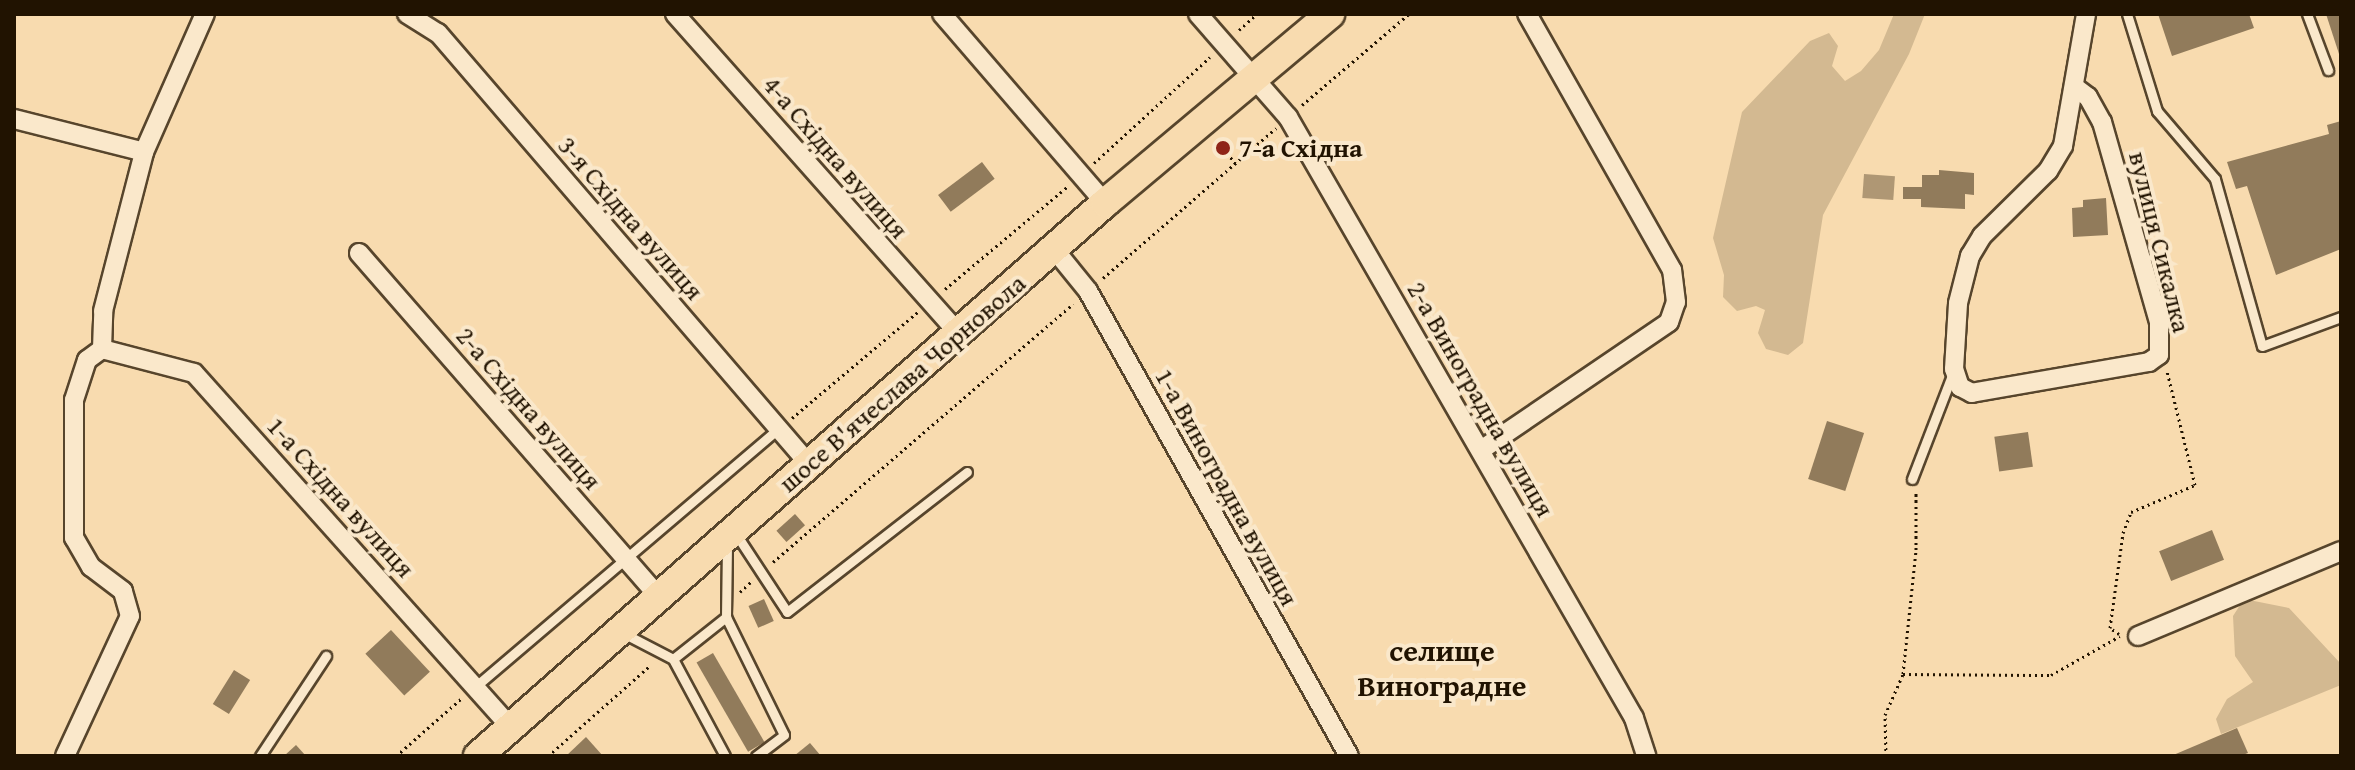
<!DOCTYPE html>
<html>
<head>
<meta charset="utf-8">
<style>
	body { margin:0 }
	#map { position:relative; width:2355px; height:770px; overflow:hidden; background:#f8dbaf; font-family:"Gentium Book Plus",serif }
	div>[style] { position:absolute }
	.green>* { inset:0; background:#d3b991 }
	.water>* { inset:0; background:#af9774; transform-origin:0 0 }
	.building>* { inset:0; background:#917b5b; transform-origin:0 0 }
	.path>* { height:3px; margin-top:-1.5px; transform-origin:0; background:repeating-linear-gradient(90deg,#211301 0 2px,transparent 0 6px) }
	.roads { filter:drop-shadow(2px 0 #57452c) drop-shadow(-2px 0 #57452c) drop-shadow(0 2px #57452c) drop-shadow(0 -2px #57452c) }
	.lane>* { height:9px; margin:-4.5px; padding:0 4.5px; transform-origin:4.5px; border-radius:4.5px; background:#fae8cb }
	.street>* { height:18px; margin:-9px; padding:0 9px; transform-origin:9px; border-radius:9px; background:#fae8cb }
	.primary>* { height:28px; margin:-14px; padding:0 14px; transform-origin:14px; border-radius:14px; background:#f8dbaf }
	.dots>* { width:22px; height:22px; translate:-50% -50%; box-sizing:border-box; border:4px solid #fae8cb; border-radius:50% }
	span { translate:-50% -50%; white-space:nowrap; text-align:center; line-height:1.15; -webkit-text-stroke:8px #fae8cb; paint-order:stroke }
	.poi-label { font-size:26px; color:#211301; font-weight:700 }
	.left { translate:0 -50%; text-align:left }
	.street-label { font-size:26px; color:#211301 }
	.quarter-label { font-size:30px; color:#211301; font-weight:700 }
	.frame { position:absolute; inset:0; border:16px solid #211301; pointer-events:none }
</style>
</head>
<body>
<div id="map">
	<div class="green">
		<i style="clip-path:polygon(1894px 14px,1925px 14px,1909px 54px,1823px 215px,1803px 343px,1788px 355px,1766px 349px,1758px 333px,1765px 310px,1756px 306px,1737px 311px,1723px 297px,1724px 275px,1713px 238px,1742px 112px,1810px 41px,1829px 33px,1838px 46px,1832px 66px,1845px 81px,1861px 71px,1879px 50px)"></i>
		<i style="clip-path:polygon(2244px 599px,2289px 608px,2341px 664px,2341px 685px,2221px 734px,2216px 719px,2227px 699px,2253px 682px,2235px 656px,2233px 616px)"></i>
	</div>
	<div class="water">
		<i style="left:1864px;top:174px;width:31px;height:24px;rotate:4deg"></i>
	</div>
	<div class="building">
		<i style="clip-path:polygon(2158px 14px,2249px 14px,2254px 28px,2172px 56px)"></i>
		<i style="clip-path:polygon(2326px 14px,2341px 14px,2341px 56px,2340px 57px)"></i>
		<i style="clip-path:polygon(2341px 121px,2341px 249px,2276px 275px,2247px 186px,2236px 189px,2227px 162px,2329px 134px,2327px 125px)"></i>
		<i style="left:982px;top:162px;width:21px;height:55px;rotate:53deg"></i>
		<i style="clip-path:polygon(1939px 170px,1974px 173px,1974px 195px,1965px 194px,1965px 209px,1921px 207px,1921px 199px,1903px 199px,1903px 187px,1922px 187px,1922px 175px,1939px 175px)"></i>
		<i style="clip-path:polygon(2106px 198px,2108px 235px,2073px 237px,2072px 208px,2083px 207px,2083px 200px)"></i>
		<i style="left:1827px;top:421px;width:39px;height:61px;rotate:18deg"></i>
		<i style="left:2028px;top:432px;width:35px;height:34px;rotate:82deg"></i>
		<i style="left:795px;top:514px;width:15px;height:25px;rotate:48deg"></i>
		<i style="left:2212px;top:530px;width:32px;height:57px;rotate:68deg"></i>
		<i style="left:764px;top:599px;width:24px;height:17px;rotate:66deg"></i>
		<i style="left:391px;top:630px;width:57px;height:35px;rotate:47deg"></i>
		<i style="left:713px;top:653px;width:103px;height:19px;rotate:60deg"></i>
		<i style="left:234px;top:670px;width:19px;height:40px;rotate:32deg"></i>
		<i style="clip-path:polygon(2237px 728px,2248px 753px,2240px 756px,2171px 756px)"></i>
		<i style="clip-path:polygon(586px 737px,603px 756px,566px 756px)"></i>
		<i style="clip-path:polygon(810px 743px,821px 756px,794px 756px)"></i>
		<i style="clip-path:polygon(296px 745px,306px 756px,284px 756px)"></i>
	</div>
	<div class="path">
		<i style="left:1239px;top:30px;width:24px;rotate:-42deg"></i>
		<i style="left:1302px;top:105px;width:140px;rotate:-40.4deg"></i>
		<i style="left:1223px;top:148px;width:21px;rotate:51deg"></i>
		<i style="left:1094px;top:163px;width:157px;rotate:-42.4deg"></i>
		<i style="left:1103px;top:278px;width:229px;rotate:-40.9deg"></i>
		<i style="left:945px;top:289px;width:160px;rotate:-39.9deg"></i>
		<i style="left:792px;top:418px;width:165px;rotate:-40.1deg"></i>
		<i style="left:773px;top:562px;width:396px;rotate:-40.7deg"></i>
		<i style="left:740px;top:592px;width:16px;rotate:-43deg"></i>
		<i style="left:2119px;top:634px;width:11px;rotate:-146deg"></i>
		<i style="left:2110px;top:628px;width:96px;rotate:-82.2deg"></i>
		<i style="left:2123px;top:533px;width:22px;rotate:-69deg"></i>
		<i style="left:2131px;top:512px;width:69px;rotate:-22.9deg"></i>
		<i style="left:2195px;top:485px;width:117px;rotate:-103.8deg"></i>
		<i style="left:1903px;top:674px;width:148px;rotate:0.4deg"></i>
		<i style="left:2051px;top:675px;width:79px;rotate:-29.5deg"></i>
		<i style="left:396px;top:756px;width:88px;rotate:-41.3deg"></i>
		<i style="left:548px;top:756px;width:137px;rotate:-41.5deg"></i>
		<i style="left:1886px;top:756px;width:41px;rotate:-91.4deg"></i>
		<i style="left:1885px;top:715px;width:45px;rotate:-66.3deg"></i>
		<i style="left:1903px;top:674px;width:125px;rotate:-84deg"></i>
		<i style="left:1916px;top:550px;width:58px;rotate:-90deg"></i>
	</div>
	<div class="roads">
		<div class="lane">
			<i style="left:2127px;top:14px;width:102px;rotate:72.8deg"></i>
			<i style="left:2157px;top:111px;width:89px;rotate:49.5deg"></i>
			<i style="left:2215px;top:179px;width:173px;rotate:74.3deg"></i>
			<i style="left:2262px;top:346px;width:84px;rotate:-20.2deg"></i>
			<i style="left:2307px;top:14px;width:60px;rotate:69.4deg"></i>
			<i style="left:1912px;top:479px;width:114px;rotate:-68.9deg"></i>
			<i style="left:736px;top:534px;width:93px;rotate:56.8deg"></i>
			<i style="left:787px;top:612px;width:228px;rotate:-37.9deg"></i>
			<i style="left:726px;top:617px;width:131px;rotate:63.8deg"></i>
			<i style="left:784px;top:735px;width:35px;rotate:143deg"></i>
			<i style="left:623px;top:633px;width:56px;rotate:27.5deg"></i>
			<i style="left:673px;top:659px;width:68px;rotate:-38.4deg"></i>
			<i style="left:726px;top:617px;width:73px;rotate:-89.2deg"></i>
			<i style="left:673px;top:659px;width:110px;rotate:61.8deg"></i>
			<i style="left:476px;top:686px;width:397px;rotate:-40.4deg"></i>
			<i style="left:260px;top:756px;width:120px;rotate:-56.6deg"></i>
		</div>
		<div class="street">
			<i style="left:407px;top:14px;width:36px;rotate:32deg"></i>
			<i style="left:438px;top:33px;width:569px;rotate:49.28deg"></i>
			<i style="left:675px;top:14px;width:428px;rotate:48.4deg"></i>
			<i style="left:942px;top:14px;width:250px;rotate:49.2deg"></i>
			<i style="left:1198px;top:14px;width:137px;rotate:48.9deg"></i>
			<i style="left:1288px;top:117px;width:693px;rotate:60.07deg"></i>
			<i style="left:1634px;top:718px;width:40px;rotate:72deg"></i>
			<i style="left:2076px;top:88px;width:15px;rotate:37deg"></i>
			<i style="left:2088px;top:97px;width:29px;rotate:61deg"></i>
			<i style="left:2102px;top:122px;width:208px;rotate:74.1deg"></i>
			<i style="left:2159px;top:322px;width:33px;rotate:90deg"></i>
			<i style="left:2159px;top:355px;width:12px;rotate:145deg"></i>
			<i style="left:2149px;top:362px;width:180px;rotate:170.1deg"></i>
			<i style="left:1972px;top:393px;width:13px;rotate:-153deg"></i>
			<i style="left:1960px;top:387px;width:19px;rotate:-108deg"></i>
			<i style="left:1954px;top:369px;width:66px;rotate:-86.5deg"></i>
			<i style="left:1958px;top:303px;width:49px;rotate:-75.7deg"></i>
			<i style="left:1970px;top:256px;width:23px;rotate:-59deg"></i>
			<i style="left:1982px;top:236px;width:93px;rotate:-44.6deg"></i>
			<i style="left:2048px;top:171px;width:29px;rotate:-59deg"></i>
			<i style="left:2063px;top:146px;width:134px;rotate:-80.1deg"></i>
			<i style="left:14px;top:119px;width:134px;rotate:14.2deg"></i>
			<i style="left:1054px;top:249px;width:54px;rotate:51deg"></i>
			<i style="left:1088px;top:291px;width:533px;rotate:60.69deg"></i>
			<i style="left:359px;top:253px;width:456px;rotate:48.9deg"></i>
			<i style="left:102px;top:349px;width:95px;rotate:14.6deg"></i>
			<i style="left:194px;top:373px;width:475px;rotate:48.2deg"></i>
			<i style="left:102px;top:349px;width:38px;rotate:-88deg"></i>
			<i style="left:103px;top:311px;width:164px;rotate:-75.5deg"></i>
			<i style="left:144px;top:152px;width:151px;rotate:-66.2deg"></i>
			<i style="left:1481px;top:450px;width:227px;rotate:-34.2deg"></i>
			<i style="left:1669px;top:322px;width:21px;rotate:-71deg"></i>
			<i style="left:1676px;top:302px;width:32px;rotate:-97deg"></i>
			<i style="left:1672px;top:270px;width:294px;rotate:-119.5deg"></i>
			<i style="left:2138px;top:636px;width:220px;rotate:-22.7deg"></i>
			<i style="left:65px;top:756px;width:154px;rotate:-65.1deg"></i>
			<i style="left:130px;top:616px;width:26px;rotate:-106deg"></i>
			<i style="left:123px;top:591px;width:40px;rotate:-143deg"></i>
			<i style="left:91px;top:567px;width:34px;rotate:-120deg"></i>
			<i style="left:74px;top:538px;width:138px;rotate:-90deg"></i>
			<i style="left:74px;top:400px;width:42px;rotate:-72deg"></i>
			<i style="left:87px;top:360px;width:19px;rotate:-36deg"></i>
		</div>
		<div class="primary">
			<i style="left:478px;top:756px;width:836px;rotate:-41.41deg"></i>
			<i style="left:1105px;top:203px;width:294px;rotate:-40deg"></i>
		</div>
	</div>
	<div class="dots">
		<i style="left:1223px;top:148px;background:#8f2418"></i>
	</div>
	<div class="poi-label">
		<span class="left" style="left:1239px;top:148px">7-а Східна</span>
	</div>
	<div class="street-label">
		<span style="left:836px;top:157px;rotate:49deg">4-а Східна вулиця</span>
		<span style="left:631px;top:218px;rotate:49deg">3-я Східна вулиця</span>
		<span style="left:2160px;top:242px;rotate:76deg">вулиця Сикалка</span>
		<span style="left:902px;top:383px;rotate:-41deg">шосе В'ячеслава Чорновола</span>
		<span style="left:1481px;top:399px;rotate:60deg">2-а Виноградна вулиця</span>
		<span style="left:529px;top:408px;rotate:49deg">2-а Східна вулиця</span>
		<span style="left:1227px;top:487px;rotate:61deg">1-а Виноградна вулиця</span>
		<span style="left:341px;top:497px;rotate:48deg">1-а Східна вулиця</span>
	</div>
	<div class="quarter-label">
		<span style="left:1442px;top:667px">селище<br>Виноградне</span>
	</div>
	<div class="frame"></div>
</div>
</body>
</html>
